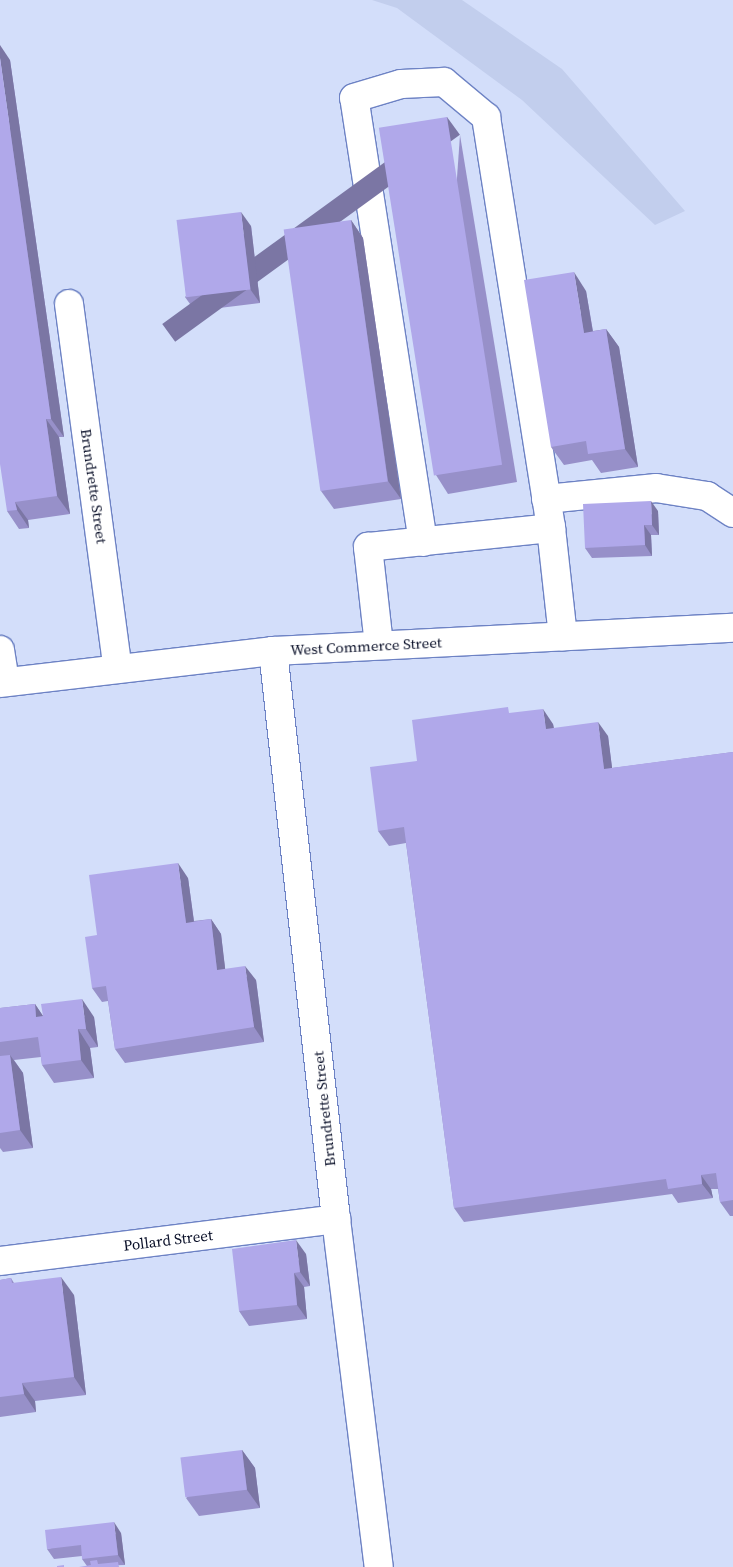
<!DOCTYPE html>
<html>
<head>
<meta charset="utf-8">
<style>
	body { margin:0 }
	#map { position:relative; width:733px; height:1567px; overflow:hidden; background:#d3defa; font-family:"Source Serif 4",serif }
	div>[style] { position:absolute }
	.built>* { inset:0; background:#c2ceed }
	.roads { filter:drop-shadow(1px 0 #6d82c4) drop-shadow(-1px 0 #6d82c4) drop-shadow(0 1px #6d82c4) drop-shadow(0 -1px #6d82c4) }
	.minor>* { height:28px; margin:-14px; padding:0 14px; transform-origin:14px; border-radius:14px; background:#fff }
	.wall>* { inset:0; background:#9790c9 }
	.shaded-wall>* { inset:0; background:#7b76a4; transform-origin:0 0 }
	.building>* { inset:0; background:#b0a8ea; transform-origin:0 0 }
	span { translate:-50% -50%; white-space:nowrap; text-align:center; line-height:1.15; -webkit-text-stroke:4px #fff; paint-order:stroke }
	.street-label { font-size:15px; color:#070d26 }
</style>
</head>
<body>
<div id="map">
	<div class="built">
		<i style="clip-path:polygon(372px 0,462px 0,562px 69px,685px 211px,655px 225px,522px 100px,397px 8px)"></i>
	</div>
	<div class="roads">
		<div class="minor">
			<i style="left:69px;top:304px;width:368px;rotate:82.4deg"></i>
			<i style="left:546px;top:499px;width:111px;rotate:-5.7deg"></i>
			<i style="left:656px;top:488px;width:52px;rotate:8.9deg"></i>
			<i style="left:707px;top:496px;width:31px;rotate:33deg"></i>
			<i style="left:423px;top:542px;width:449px;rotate:-98.8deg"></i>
			<i style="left:354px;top:98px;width:49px;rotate:-16.6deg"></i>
			<i style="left:401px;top:84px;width:43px;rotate:-2.7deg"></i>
			<i style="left:444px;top:82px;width:55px;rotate:39.8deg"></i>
			<i style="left:486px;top:117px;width:416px;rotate:81deg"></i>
			<i style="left:379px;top:645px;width:99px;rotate:-96.4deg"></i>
			<i style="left:368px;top:547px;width:184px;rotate:-5.9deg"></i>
			<i style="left:551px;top:528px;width:109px;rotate:83.7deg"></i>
			<i style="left:0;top:650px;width:32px;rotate:81deg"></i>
			<i style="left:273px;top:651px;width:571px;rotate:83.67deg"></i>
			<i style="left:336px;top:1219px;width:351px;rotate:83deg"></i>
			<i style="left:0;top:683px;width:275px;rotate:-6.7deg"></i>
			<i style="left:273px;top:651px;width:461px;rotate:-2.9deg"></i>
			<i style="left:0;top:1261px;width:339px;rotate:-7.1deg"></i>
		</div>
	</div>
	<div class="wall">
		<i style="clip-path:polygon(10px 60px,64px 437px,59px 437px,70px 514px,28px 520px,29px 528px,19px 529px,7px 511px)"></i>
		<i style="clip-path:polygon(460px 135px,517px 482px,448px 494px,436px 475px)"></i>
		<i style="clip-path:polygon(351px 220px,363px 238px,401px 499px,334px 509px,321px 491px)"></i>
		<i style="clip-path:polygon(251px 226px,260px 303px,195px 311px,185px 297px)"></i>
		<i style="clip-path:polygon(586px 291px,593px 331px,606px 329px,619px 347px,638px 467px,601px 473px,592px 460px,564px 465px,551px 447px)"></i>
		<i style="clip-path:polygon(658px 511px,659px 535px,651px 535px,652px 556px,592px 558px,585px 548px)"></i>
		<i style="clip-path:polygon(512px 713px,553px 724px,554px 728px,608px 736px,612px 768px,733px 752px,733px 1216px,730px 1216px,720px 1202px,718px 1189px,711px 1189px,713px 1198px,678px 1203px,672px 1194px,464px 1222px,454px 1208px,406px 843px,389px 846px,378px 831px,417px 761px)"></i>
		<i style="clip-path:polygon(188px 878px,194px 921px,211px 919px,221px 934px,225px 969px,256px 980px,264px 1042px,125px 1063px,115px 1049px,108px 1001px,102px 1002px,92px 988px,97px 935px)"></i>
		<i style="clip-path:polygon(35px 1004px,43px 1016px,94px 1017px,98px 1047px,90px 1048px,94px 1078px,54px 1083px,42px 1065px,41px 1057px,14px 1060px,23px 1073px,33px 1148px,3px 1152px,0 1148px,0 1008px)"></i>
		<i style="clip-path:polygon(306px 1254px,310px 1286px,304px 1287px,307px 1319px,249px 1326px,239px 1311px)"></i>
		<i style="clip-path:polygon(11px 1278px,14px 1283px,74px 1295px,86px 1395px,35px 1401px,36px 1412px,0 1417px,0 1280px)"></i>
		<i style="clip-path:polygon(242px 1450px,255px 1468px,260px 1508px,199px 1516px,186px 1498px)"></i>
		<i style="clip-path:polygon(121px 1533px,125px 1565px,87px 1566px,82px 1559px,82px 1556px,54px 1559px,47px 1549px)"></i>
	</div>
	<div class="shaded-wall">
		<i style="clip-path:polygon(0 45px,10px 60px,64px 437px,51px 419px,0 58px)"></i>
		<i style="left:447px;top:117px;width:22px;height:352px;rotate:54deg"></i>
		<i style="clip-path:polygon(241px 212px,251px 226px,260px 303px,250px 289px)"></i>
		<i style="clip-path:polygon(351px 220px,363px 238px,401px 499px,388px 481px)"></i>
		<i style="clip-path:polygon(574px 272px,586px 291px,596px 351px,584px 333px)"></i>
		<i style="clip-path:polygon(606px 329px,619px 347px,638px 467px,625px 449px)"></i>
		<i style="clip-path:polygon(46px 419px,59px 437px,70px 514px,57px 496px)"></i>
		<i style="clip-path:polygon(651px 501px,658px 511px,659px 535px,652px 525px)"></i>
		<i style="clip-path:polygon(15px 502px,28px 520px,29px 528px,17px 510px)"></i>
		<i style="clip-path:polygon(644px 525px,651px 535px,652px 556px,645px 545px)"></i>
		<i style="clip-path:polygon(543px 709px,553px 724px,556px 743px,546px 729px)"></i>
		<i style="clip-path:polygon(598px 722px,608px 736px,614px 783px,604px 769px)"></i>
		<i style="clip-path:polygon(178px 863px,188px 878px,196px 937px,186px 923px)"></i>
		<i style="clip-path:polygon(211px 919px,221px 934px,227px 984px,217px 970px)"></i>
		<i style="clip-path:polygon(245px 966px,256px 980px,264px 1042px,254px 1027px)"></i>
		<i style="clip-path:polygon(82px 999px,94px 1017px,98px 1047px,86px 1029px)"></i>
		<i style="clip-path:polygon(35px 1004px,47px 1022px,36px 1017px)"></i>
		<i style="clip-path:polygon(78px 1029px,90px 1048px,94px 1078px,81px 1060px)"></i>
		<i style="clip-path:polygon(10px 1055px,23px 1073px,33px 1148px,20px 1130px)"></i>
		<i style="clip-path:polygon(701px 1175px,711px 1189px,713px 1198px,702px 1184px)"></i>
		<i style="clip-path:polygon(296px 1240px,306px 1254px,310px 1286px,300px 1272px)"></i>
		<i style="clip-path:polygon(294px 1273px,304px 1287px,307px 1319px,297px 1305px)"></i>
		<i style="clip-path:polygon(61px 1277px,74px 1295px,86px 1395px,74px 1377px)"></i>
		<i style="clip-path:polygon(22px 1383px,35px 1401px,36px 1412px,24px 1394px)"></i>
		<i style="clip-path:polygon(242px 1450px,255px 1468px,260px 1508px,247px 1490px)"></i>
		<i style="clip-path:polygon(114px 1522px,121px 1533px,125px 1565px,118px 1555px)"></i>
	</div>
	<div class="building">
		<i style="clip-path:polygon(0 58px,51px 419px,46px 419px,57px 496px,15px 502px,17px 510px,7px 511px,0 464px)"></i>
		<i style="left:447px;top:117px;width:352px;height:69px;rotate:81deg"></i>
		<i style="left:241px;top:212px;width:78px;height:65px;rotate:83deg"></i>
		<i style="left:351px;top:220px;width:264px;height:68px;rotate:82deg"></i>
		<i style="clip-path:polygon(574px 272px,584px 333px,606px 329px,625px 449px,588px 454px,586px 441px,551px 447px,524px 280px)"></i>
		<i style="clip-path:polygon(651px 501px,652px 525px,644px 525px,645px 545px,585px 548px,583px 504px)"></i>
		<i style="clip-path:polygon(508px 707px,509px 713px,543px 709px,546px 729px,598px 722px,604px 769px,733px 752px,733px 1200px,720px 1202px,716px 1173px,701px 1175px,702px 1184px,668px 1189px,666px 1179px,454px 1208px,404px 827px,378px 831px,370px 767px,417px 761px,412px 720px)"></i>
		<i style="clip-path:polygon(178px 863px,186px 923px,211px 919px,217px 970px,245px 966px,254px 1027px,115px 1049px,106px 986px,92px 988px,85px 937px,97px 935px,89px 875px)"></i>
		<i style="clip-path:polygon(82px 999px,86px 1029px,78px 1029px,81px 1060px,42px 1065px,38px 1037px,0 1042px,0 1008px,35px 1004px,36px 1017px,43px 1016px,41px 1004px)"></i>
		<i style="clip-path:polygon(10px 1055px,20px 1130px,0 1133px,0 1056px)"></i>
		<i style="clip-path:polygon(296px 1240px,300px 1272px,294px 1273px,297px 1305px,239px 1311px,232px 1249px)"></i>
		<i style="clip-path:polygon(61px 1277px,74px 1377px,22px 1383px,24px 1394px,0 1397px,0 1280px,11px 1278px,12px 1283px)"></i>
		<i style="left:242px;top:1450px;width:40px;height:62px;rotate:83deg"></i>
		<i style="clip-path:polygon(114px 1522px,118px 1555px,82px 1559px,81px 1545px,47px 1549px,45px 1530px)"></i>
		<i style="clip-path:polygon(97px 1560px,98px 1564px,118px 1562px,119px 1567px,79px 1567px,91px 1565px,90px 1561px)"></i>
		<i style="clip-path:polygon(64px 1565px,64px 1567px,57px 1567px,57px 1566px)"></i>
	</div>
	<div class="street-label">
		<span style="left:94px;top:486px;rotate:82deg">Brundrette Street</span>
		<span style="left:366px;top:646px;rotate:-3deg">West Commerce Street</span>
		<span style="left:324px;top:1109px;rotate:-96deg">Brundrette Street</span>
		<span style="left:168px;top:1240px;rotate:-7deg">Pollard Street</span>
	</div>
</div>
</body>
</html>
